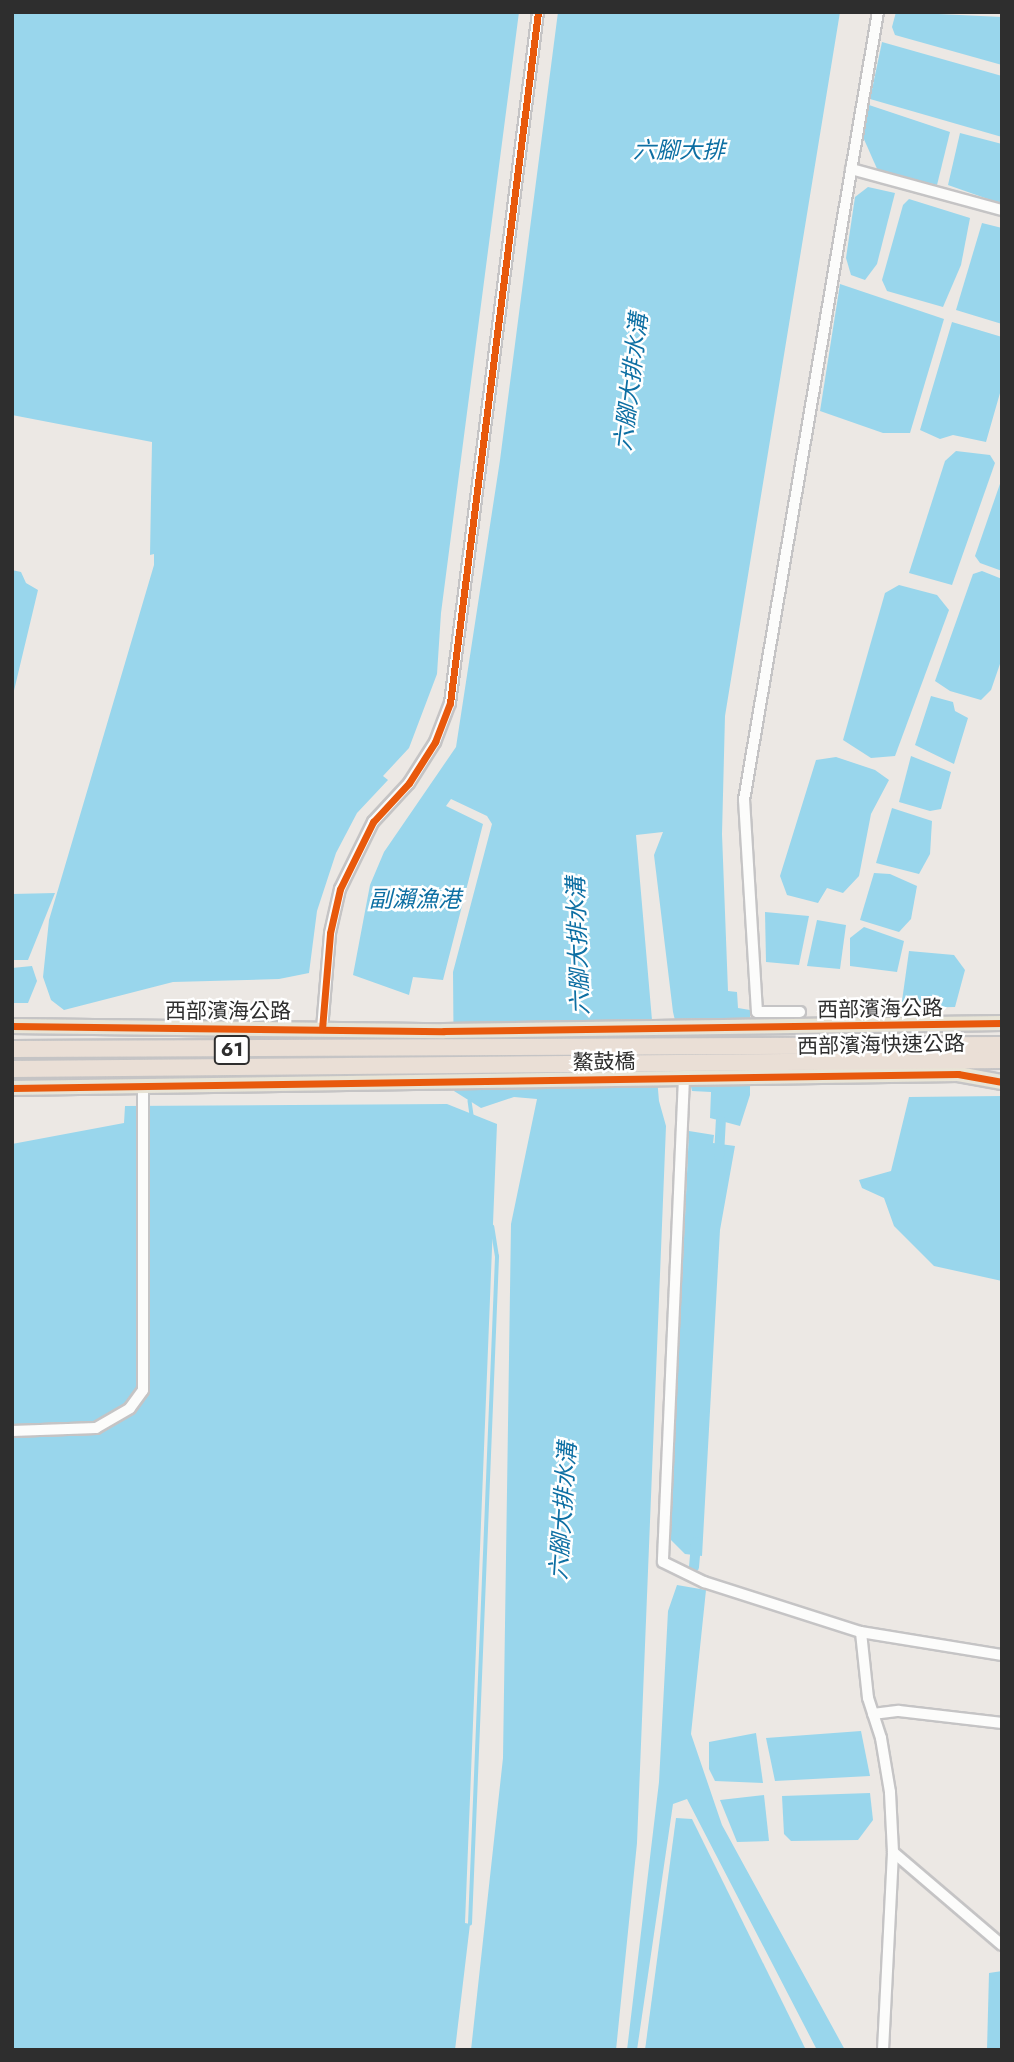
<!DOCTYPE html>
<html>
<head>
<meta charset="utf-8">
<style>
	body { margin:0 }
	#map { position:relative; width:1014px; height:2062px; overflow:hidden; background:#ece8e4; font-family:Jost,"Noto Sans TC",sans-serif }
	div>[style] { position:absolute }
	.water>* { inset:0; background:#99d6ec }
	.stream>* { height:3.5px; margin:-1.75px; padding:0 1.75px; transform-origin:1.75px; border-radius:1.75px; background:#99d6ec }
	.canal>* { height:10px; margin:-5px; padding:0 5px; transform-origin:5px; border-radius:5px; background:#99d6ec }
	.roads { filter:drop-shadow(2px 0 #c5c4c5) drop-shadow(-2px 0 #c5c4c5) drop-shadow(0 2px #c5c4c5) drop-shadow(0 -2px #c5c4c5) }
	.minor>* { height:10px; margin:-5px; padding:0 5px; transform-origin:5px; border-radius:5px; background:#fcfcfb }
	.major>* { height:14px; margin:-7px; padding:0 7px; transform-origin:7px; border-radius:7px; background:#e8e4d6 }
	.highway>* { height:16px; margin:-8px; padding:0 8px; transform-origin:8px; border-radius:8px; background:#eadfd6 }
	.cycleway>* { height:7px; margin:-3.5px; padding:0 3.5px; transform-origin:3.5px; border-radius:3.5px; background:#e8590c }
	span { translate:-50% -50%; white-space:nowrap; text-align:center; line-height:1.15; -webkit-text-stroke:5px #fff; paint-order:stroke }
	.shield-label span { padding:2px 5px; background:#fff; border:2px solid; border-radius:5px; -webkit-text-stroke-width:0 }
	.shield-label { font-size:19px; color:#2e2e2e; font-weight:700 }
	.street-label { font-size:21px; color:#2e2e2e }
	.water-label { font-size:23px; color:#0d6fa3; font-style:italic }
	.frame { position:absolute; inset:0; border:14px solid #2e2e2e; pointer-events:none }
</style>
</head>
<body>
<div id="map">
	<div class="water">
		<i style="clip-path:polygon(12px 12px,519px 12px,441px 613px,437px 674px,409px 748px,383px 776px,388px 780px,357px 813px,336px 853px,317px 911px,309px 973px,279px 979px,173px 982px,64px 1010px,51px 1000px,43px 977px,49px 920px,154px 565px,154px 554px,150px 555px,152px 442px,12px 415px)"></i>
		<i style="clip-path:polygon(558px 12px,840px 12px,725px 716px,722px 834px,728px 991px,737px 992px,738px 1008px,750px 1010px,750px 1095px,740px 1126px,710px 1118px,711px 1092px,692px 1091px,673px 1012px,654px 855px,663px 832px,636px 835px,659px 1101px,666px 1126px,637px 1843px,616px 2050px,471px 2050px,503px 1758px,511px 1224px,537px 1099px,514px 1097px,481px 1108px,454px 1091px,453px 972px,492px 824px,487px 816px,451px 799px,446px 806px,483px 824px,443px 980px,413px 977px,409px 995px,353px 975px,370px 885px,384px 852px,456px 747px,500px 460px)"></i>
		<i style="clip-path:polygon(896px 12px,1002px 17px,1002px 65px,895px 35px,892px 27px)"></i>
		<i style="clip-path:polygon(882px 42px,1002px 76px,1002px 137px,870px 99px)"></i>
		<i style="clip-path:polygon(869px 105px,950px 132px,937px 185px,878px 171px,863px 137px)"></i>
		<i style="clip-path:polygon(960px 133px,1002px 144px,1002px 204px,948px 185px)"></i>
		<i style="clip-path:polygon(868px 187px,895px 193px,877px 264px,865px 280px,851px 275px,846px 258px,855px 197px)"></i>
		<i style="clip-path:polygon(909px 199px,970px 218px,961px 265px,943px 307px,887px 291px,882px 280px,903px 205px)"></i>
		<i style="clip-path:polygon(982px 223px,1002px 228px,1002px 324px,956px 310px)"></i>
		<i style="clip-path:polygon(840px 284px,944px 319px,910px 433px,883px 433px,820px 411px)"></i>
		<i style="clip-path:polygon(952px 322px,1002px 337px,1002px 386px,986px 442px,953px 435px,940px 439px,920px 430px)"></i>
		<i style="clip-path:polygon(956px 451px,990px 455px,995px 463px,952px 585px,909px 573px,945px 461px)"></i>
		<i style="clip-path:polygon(1002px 478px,1002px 571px,980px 563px,975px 556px)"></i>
		<i style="clip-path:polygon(12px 570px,21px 572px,26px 583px,38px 590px,12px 699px)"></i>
		<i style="clip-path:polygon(982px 571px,1002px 579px,1002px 658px,991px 690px,981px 700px,950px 691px,935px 681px,973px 574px)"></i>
		<i style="clip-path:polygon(899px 585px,937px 595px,949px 610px,895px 756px,871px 758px,843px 740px,885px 593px)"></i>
		<i style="clip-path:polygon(931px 696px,953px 702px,955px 711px,968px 718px,954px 764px,915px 745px)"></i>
		<i style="clip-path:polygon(911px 756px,951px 772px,941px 809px,930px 811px,899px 802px)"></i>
		<i style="clip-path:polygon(836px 757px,875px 770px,889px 780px,871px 814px,859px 876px,843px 893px,827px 888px,818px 903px,787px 895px,780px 876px,816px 760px)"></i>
		<i style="clip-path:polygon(892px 808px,932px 821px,930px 854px,919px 874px,876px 863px)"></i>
		<i style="clip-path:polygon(874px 873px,890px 874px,917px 886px,911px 919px,899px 932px,860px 920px)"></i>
		<i style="clip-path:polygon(55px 893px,28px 960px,12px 960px,12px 894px)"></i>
		<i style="clip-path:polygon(765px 912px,809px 916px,799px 965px,766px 962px)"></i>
		<i style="clip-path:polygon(817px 920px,846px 925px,840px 969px,807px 966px)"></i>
		<i style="clip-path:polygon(864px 927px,904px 941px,897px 972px,850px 966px,850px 938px)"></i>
		<i style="clip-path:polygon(909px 951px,954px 955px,965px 970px,955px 1007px,901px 1008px)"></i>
		<i style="clip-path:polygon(32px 966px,37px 981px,28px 1003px,12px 1003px,12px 968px)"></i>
		<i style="clip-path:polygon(1002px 1096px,1002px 1281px,934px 1266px,894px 1226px,884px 1198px,862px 1188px,859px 1180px,891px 1171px,909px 1097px)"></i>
		<i style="clip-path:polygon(447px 1104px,497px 1124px,465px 1923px,470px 1924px,455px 2050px,12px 2050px,12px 1144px,124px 1123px,125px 1106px)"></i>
		<i style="clip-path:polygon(689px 1131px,714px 1135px,713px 1143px,735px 1146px,720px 1230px,702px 1556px,685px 1554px,670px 1539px)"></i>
		<i style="clip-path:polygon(677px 1585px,706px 1590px,691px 1734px,722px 1825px,845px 2050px,817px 2050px,687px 1799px,673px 1804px,637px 2050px,627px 2050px,659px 1782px,668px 1611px)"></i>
		<i style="clip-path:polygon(861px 1731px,870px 1776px,775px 1781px,766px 1738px)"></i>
		<i style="clip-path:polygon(756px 1733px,763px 1783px,715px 1781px,709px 1769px,709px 1742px)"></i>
		<i style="clip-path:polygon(870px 1793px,873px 1820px,858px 1840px,791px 1841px,784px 1834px,782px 1796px)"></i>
		<i style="clip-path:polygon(764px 1795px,769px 1841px,737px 1842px,720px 1800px)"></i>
		<i style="clip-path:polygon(676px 1818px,692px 1819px,806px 2050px,645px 2050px)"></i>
		<i style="clip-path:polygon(1002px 1971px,1002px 2050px,987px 2050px,989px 1973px)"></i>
	</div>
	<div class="stream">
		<i style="left:470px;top:1101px;width:15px;rotate:82deg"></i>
		<i style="left:470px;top:1924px;width:668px;rotate:-87.68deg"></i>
		<i style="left:497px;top:1257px;width:30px;rotate:-99deg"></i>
	</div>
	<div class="canal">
		<i style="left:719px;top:1156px;width:35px;rotate:-87deg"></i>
		<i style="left:694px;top:1567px;width:25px;rotate:-85deg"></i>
	</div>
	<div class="roads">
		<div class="minor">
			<i style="left:851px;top:169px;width:156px;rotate:15.2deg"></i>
			<i style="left:800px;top:1012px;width:43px;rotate:180deg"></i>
			<i style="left:757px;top:1012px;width:212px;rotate:-93.5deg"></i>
			<i style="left:744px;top:800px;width:799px;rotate:-80.35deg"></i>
			<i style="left:322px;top:1029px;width:96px;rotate:-85.2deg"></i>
			<i style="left:330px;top:933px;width:45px;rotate:-77.2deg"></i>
			<i style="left:340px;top:889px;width:75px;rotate:-63.8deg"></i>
			<i style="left:373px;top:822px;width:53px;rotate:-47.3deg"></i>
			<i style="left:409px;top:783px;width:49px;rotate:-57.6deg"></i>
			<i style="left:435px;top:742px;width:42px;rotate:-69deg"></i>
			<i style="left:450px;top:703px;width:697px;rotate:-82.74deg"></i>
			<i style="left:684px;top:1078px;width:484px;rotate:92.5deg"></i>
			<i style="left:663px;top:1562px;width:46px;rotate:26deg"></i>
			<i style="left:704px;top:1582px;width:165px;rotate:17.7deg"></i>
			<i style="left:12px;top:1431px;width:84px;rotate:-2deg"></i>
			<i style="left:96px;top:1428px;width:39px;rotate:-30deg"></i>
			<i style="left:130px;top:1408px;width:22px;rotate:-54deg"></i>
			<i style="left:143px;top:1390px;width:304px;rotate:-90deg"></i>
			<i style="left:873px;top:1714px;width:26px;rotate:-7deg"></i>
			<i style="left:899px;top:1711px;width:104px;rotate:6.6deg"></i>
			<i style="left:893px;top:1852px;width:143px;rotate:40.5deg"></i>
			<i style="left:883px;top:2050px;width:198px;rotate:-87.1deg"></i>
			<i style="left:893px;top:1852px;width:60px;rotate:-92.9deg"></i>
			<i style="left:890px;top:1792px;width:55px;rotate:-99.5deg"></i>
			<i style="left:881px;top:1738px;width:42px;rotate:-108deg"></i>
			<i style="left:868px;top:1698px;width:66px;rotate:-96.1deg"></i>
			<i style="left:861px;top:1632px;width:143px;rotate:9.3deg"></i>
		</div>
		<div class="major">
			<i style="left:12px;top:1026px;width:432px;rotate:0.7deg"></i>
			<i style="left:444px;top:1031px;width:558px;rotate:-0.82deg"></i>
			<i style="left:12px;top:1088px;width:946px;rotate:-0.85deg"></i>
			<i style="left:958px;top:1074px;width:45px;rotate:10.3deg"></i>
		</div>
		<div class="highway">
			<i style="left:12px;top:1049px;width:990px;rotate:-0.23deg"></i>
			<i style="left:12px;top:1069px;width:990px;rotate:-0.52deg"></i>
		</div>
	</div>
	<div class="cycleway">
		<i style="left:12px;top:1026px;width:432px;rotate:0.7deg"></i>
		<i style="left:444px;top:1031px;width:558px;rotate:-0.82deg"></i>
		<i style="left:322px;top:1029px;width:96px;rotate:-85.2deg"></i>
		<i style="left:330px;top:933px;width:45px;rotate:-77.2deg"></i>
		<i style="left:340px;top:889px;width:75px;rotate:-63.8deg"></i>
		<i style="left:373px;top:822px;width:53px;rotate:-47.3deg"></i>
		<i style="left:409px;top:783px;width:49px;rotate:-57.6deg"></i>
		<i style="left:435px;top:742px;width:42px;rotate:-69deg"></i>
		<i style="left:450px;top:703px;width:697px;rotate:-82.74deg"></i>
		<i style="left:12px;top:1088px;width:946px;rotate:-0.85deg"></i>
		<i style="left:958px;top:1074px;width:45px;rotate:10.3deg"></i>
	</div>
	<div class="shield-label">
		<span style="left:232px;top:1050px">61</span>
	</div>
	<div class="street-label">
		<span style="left:880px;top:1009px;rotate:-1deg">西部濱海公路</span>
		<span style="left:228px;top:1011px">西部濱海公路</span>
		<span style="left:881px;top:1045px;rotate:-1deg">西部濱海快速公路</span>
		<span style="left:604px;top:1062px;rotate:-1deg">鰲鼓橋</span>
	</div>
	<div class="water-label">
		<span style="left:679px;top:150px">六腳大排</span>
		<span style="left:631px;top:382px;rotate:-83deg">六腳大排水溝</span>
		<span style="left:415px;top:899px">副瀨漁港</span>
		<span style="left:578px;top:946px;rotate:-92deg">六腳大排水溝</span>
		<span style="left:563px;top:1511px;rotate:-86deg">六腳大排水溝</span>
	</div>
	<div class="frame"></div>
</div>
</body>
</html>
